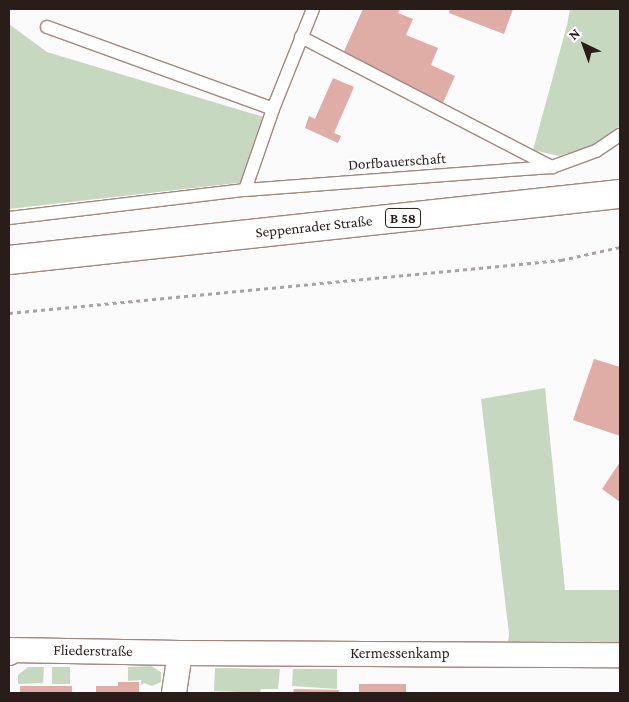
<!DOCTYPE html>
<html>
<head>
<meta charset="utf-8">
<style>
	body { margin:0 }
	#map { position:relative; width:629px; height:702px; overflow:hidden; background:#fbfbfb; font-family:"Crimson Pro",serif }
	div>[style] { position:absolute }
	.green>* { inset:0; background:#c7d8c0; transform-origin:0 0 }
	.building>* { inset:0; background:#dfaca6; transform-origin:0 0 }
	.path>* { height:3px; margin-top:-1.5px; transform-origin:0; background:repeating-linear-gradient(90deg,#a9a4a2 0 4px,transparent 0 8px) }
	.roads { filter:drop-shadow(1px 0 #a3877c) drop-shadow(-1px 0 #a3877c) drop-shadow(0 1px #a3877c) drop-shadow(0 -1px #a3877c) }
	.lane>* { height:12px; margin:-6px; padding:0 6px; transform-origin:6px; border-radius:6px; background:#fff }
	.street>* { height:24px; margin:-12px; padding:0 12px; transform-origin:12px; border-radius:12px; background:#fff }
	.primary>* { height:28px; margin:-14px; padding:0 14px; transform-origin:14px; border-radius:14px; background:#fff }
	span { translate:-50% -50%; white-space:nowrap; text-align:center; line-height:1.15; -webkit-text-stroke:4px #fff; paint-order:stroke }
	.shield-label span { padding:1px 4px; background:#fff; border:1px solid; border-radius:4px; -webkit-text-stroke-width:0 }
	.shield-label { font-size:14px; color:#291d19; font-weight:700 }
	.street-label { font-size:15px; color:#291d19 }
	.frame { position:absolute; inset:0; border:10px solid #291d19; pointer-events:none }
	.north { position:absolute; left:559px; top:20px; width:50px; height:50px; -webkit-text-stroke:4px #fff; paint-order:stroke; rotate:318deg; font-size:14px; font-weight:700; line-height:20px; text-align:center; color:#291d19 }
	.north::after { content:''; display:block; margin:auto; width:18px; height:22px; background:#291d19; clip-path:polygon(50% 0,100% 100%,50% 72%,0 100%) }
</style>
</head>
<body>
<div id="map">
	<div class="green">
		<i style="clip-path:polygon(570px 9px,620px 9px,620px 126px,592px 146px,559px 156px,533px 150px,567px 25px)"></i>
		<i style="clip-path:polygon(9px 24px,47px 52px,267px 118px,246px 182px,9px 209px)"></i>
		<i style="clip-path:polygon(545px 388px,565px 590px,620px 590px,620px 645px,507px 650px,509px 634px,481px 399px)"></i>
		<i style="clip-path:polygon(151px 666px,161px 672px,161px 682px,152px 686px,144px 683px,141px 685px,141px 680px,128px 681px,128px 667px)"></i>
		<i style="clip-path:polygon(28px 667px,44px 667px,43px 683px,18px 684px,18px 675px)"></i>
		<i style="left:52px;top:667px;width:18px;height:17px"></i>
		<i style="clip-path:polygon(215px 668px,280px 669px,278px 689px,261px 689px,260px 693px,214px 691px)"></i>
		<i style="clip-path:polygon(293px 669px,337px 669px,337px 689px,292px 686px)"></i>
	</div>
	<div class="building">
		<i style="clip-path:polygon(363px 9px,400px 9px,398px 13px,413px 19px,406px 35px,438px 48px,431px 65px,455px 76px,442px 105px,340px 60px)"></i>
		<i style="clip-path:polygon(450px 9px,513px 9px,504px 34px,449px 13px)"></i>
		<i style="clip-path:polygon(333px 78px,354px 87px,334px 133px,341px 136px,338px 143px,305px 128px,309px 116px,315px 119px)"></i>
		<i style="clip-path:polygon(594px 359px,620px 367px,620px 436px,573px 420px)"></i>
		<i style="clip-path:polygon(620px 462px,620px 502px,602px 489px)"></i>
		<i style="clip-path:polygon(118px 682px,139px 682px,139px 693px,96px 693px,96px 686px,118px 686px)"></i>
		<i style="left:359px;top:684px;width:47px;height:9px"></i>
		<i style="left:20px;top:686px;width:52px;height:7px"></i>
		<i style="clip-path:polygon(294px 689px,339px 690px,338px 693px,293px 693px)"></i>
	</div>
	<div class="path">
		<i style="left:9px;top:313px;width:555px;rotate:-5.48deg"></i>
		<i style="left:561px;top:260px;width:60px;rotate:-12.4deg"></i>
	</div>
	<div class="roads">
		<div class="lane">
			<i style="left:47px;top:27px;width:240px;rotate:19.9deg"></i>
			<i style="left:301px;top:37px;width:283px;rotate:27.4deg"></i>
			<i style="left:245px;top:190px;width:86px;rotate:-70.9deg"></i>
			<i style="left:273px;top:109px;width:108px;rotate:-68.2deg"></i>
			<i style="left:9px;top:218px;width:238px;rotate:-6.8deg"></i>
			<i style="left:245px;top:190px;width:308px;rotate:-4.3deg"></i>
			<i style="left:552px;top:167px;width:47px;rotate:-20deg"></i>
			<i style="left:596px;top:151px;width:29px;rotate:-34deg"></i>
		</div>
		<div class="street">
			<i style="left:9px;top:653px;width:3px;rotate:-72deg"></i>
			<i style="left:10px;top:650px;width:170px;rotate:1deg"></i>
			<i style="left:180px;top:653px;width:440px;rotate:0.3deg"></i>
			<i style="left:174px;top:693px;width:40px;rotate:-81.5deg"></i>
		</div>
		<div class="primary">
			<i style="left:9px;top:260px;width:615px;rotate:-6.17deg"></i>
		</div>
	</div>
	<div class="shield-label">
		<span style="left:403px;top:218px">B 58</span>
	</div>
	<div class="street-label">
		<span style="left:397px;top:162px;rotate:-4deg">Dorfbauerschaft</span>
		<span style="left:314px;top:227px;rotate:-6deg">Seppenrader Straße</span>
		<span style="left:93px;top:651px;rotate:1deg">Fliederstraße</span>
		<span style="left:400px;top:654px">Kermessenkamp</span>
	</div>
	<div class="frame"></div>
	<div class="north">N</div>
</div>
</body>
</html>
